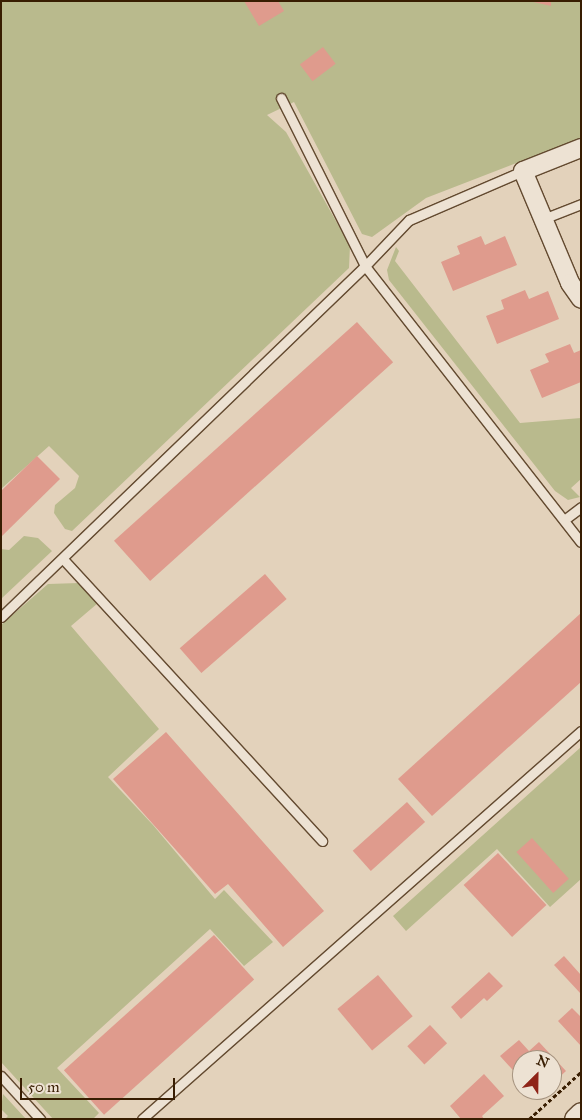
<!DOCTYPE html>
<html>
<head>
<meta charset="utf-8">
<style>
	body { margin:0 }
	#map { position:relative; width:582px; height:1120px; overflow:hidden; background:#e3d2bb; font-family:"IM FELL Great Primer",serif }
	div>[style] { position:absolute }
	.green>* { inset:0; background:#b9ba8d }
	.building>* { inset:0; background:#df9b8d; transform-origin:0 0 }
	.path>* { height:3px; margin-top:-1.5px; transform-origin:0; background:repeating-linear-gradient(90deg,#381d01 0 4px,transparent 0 6.5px) }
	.roads { filter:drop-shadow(1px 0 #634a30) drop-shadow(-1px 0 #634a30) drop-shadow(0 1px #634a30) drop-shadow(0 -1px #634a30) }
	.service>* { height:9px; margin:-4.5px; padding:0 4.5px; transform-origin:4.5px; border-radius:4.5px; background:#ede2d3 }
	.minor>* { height:18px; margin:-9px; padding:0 9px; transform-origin:9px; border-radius:9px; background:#ede2d3 }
	.tertiary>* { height:21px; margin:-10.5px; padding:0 10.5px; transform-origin:10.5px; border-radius:10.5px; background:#ede2d3 }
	span { translate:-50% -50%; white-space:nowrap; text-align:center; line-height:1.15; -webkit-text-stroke:4px #ede2d3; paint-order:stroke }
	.frame { position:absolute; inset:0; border:2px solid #381d01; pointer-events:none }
	.north { position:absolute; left:512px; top:1050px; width:50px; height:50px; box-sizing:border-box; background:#ede2d3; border:1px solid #a5937f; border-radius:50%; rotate:23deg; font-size:14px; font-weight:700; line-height:20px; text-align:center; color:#381d01 }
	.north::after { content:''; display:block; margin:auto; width:18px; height:22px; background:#8f2418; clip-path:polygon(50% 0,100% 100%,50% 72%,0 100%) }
	.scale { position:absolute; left:20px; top:1078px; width:155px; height:22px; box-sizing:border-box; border:2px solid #381d01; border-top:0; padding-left:6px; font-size:15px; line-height:18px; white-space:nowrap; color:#381d01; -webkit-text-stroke:4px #ede2d3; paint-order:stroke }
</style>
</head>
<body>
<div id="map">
	<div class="green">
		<i style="clip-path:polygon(1px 1px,581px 1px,581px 138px,426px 198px,372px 237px,362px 234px,294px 102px,267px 115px,286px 132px,350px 246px,349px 268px,72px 531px,65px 529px,54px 513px,55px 505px,75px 488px,79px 476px,49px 446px,1px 489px)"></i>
		<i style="clip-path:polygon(396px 247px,399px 251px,395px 261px,520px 423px,581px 418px,581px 479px,571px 488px,580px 497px,568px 500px,555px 491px,389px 280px,387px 270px)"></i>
		<i style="clip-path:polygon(24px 536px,38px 538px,52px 551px,1px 599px,1px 549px,9px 550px)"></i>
		<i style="clip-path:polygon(79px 583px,98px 603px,71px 626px,159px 729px,108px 777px,153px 825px,215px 899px,224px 890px,273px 942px,244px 966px,210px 929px,57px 1068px,99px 1113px,93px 1119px,53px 1119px,1px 1062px,1px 625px,48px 584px)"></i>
		<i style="clip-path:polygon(581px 747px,581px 879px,550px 907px,497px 849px,406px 931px,393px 916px)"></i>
		<i style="clip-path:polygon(3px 1094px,26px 1119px,5px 1119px,8px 1116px,1px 1109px)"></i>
	</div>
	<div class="building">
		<i style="clip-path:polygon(244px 1px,278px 1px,284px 11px,259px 26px)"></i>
		<i style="clip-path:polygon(529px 1px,551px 1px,551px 6px)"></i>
		<i style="left:323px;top:47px;width:21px;height:29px;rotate:53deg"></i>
		<i style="clip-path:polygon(481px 236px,485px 245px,505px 236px,517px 265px,453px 291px,441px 262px,460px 254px,457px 246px)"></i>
		<i style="clip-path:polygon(525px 290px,529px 299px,548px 291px,559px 319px,497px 344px,486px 316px,504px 309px,501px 300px)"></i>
		<i style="left:357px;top:322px;width:54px;height:327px;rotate:48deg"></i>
		<i style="clip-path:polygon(570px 344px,574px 353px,581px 350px,581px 382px,542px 398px,530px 370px,549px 362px,545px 354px)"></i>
		<i style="clip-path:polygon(37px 456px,60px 479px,1px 537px,1px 491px)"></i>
		<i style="left:265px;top:574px;width:33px;height:113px;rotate:49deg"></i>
		<i style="clip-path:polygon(581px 613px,581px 682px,432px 816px,398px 779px)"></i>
		<i style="clip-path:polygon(166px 732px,324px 911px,283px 947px,228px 884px,215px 894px,113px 779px)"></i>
		<i style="left:407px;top:802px;width:27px;height:73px;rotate:48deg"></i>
		<i style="left:532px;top:838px;width:55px;height:21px;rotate:48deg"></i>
		<i style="left:498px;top:853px;width:71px;height:47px;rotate:47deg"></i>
		<i style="left:214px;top:935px;width:60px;height:202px;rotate:48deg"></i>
		<i style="clip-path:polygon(564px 956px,581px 975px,581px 994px,554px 965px)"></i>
		<i style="clip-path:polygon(489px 972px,503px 986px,487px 1001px,484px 998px,461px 1019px,451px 1007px)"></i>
		<i style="left:378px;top:975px;width:54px;height:53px;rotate:50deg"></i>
		<i style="clip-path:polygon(572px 1008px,581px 1017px,581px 1046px,558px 1021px)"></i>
		<i style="left:430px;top:1025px;width:25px;height:31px;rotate:47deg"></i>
		<i style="clip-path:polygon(519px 1040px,529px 1051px,539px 1042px,566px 1071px,552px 1084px,552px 1060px,522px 1060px,522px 1080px,500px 1056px)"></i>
		<i style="clip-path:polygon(484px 1074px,504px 1096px,482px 1116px,484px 1119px,461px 1119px,450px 1106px)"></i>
		<i style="clip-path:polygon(531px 1090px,545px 1090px,538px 1097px)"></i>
	</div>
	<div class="path">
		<i style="left:529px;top:1119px;width:70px;rotate:-42.1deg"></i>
	</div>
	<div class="roads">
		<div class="service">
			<i style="left:281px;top:98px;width:188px;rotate:63.4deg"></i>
			<i style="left:365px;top:266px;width:350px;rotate:52deg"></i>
			<i style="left:543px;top:219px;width:41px;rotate:-21.5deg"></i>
			<i style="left:564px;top:520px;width:21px;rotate:-37deg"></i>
			<i style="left:63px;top:559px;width:383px;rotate:47.4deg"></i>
			<i style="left:1px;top:617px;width:506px;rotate:-43.96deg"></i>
			<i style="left:365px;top:266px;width:64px;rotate:-46.3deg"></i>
			<i style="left:409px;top:220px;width:124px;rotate:-23.3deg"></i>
			<i style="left:1px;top:1076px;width:58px;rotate:47.8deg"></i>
			<i style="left:142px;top:1119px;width:586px;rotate:-41.47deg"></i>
		</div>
		<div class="minor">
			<i style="left:581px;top:148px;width:62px;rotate:158.4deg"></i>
			<i style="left:523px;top:171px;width:121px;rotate:67.2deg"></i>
			<i style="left:570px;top:283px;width:19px;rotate:55deg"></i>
		</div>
		<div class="tertiary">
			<i style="left:575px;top:1119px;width:8px;rotate:-45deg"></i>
		</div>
	</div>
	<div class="frame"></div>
	<div class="north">N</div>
	<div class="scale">50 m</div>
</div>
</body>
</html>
